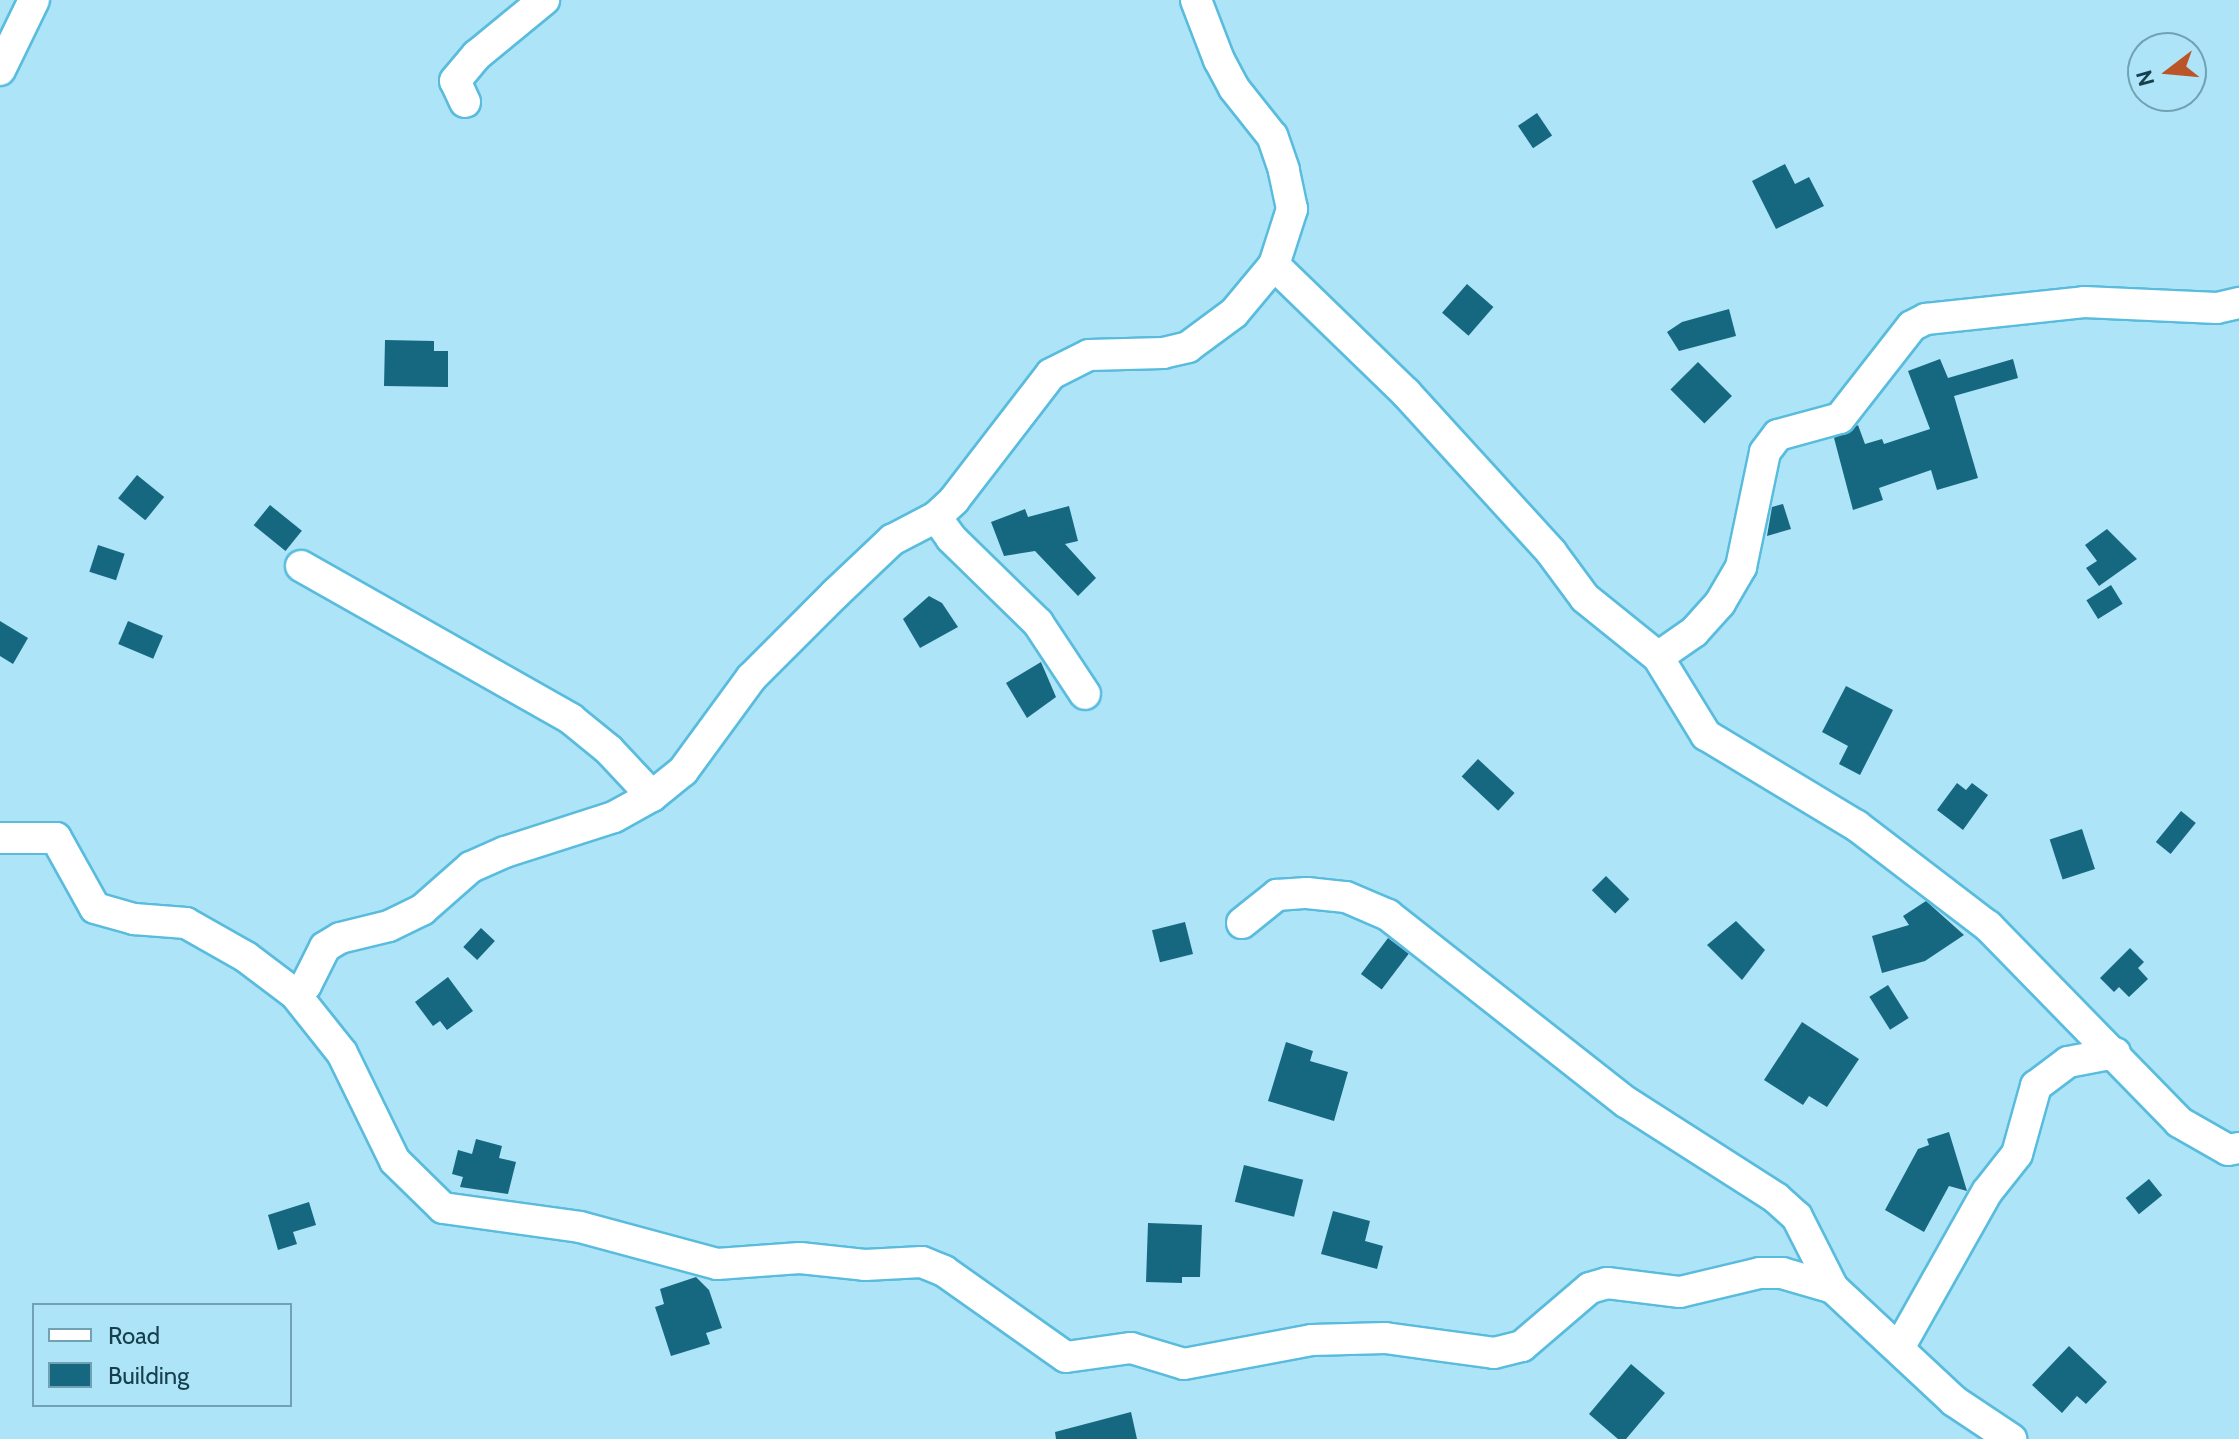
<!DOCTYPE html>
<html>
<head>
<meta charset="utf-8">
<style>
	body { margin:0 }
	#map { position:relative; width:2239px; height:1439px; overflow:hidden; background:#ade4f8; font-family:Cabin,sans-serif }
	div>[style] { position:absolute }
	.building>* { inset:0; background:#166880; transform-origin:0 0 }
	.roads { filter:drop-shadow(2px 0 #59bcdd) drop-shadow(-2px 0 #59bcdd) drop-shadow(0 2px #59bcdd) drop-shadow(0 -2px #59bcdd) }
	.minor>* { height:30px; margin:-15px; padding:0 15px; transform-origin:15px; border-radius:15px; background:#fff }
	span { translate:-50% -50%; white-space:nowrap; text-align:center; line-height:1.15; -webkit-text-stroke:8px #ade4f8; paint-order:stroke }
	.legend { position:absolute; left:32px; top:1303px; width:260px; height:104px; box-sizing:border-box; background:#ade4f8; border:2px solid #71a2b4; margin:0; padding:10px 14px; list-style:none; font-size:24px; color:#16404e }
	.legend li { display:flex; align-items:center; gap:16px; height:40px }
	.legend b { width:40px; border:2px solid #71a2b4 }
	.north { position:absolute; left:2127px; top:32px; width:80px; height:80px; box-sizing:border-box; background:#ade4f8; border:2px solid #71a2b4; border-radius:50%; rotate:254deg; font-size:22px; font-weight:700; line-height:32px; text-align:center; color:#16404e }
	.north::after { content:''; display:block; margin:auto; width:28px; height:36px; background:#bb5528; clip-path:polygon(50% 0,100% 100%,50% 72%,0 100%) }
</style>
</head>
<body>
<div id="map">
	<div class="building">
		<i style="left:1537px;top:113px;width:27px;height:23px;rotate:56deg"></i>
		<i style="clip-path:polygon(1785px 164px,1795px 184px,1809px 177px,1824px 206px,1776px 229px,1752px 181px)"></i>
		<i style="left:1467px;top:284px;width:35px;height:38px;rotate:41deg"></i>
		<i style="clip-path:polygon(1729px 309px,1736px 336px,1679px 351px,1667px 332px,1682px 322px)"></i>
		<i style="clip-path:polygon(385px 340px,434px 341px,434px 351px,448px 351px,448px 387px,384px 386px)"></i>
		<i style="clip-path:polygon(1940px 359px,1948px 378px,2013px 359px,2018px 378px,1954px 396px,1978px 478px,1937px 490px,1931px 470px,1879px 488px,1883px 500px,1853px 510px,1834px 438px,1858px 425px,1865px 444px,1882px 439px,1884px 444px,1930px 429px,1908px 371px)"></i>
		<i style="left:1698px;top:362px;width:48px;height:39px;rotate:45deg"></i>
		<i style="left:137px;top:475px;width:35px;height:30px;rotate:39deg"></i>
		<i style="clip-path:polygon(1783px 504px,1791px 529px,1767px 536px,1772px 507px)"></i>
		<i style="left:270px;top:505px;width:41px;height:26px;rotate:39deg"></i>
		<i style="clip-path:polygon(1069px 506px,1078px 541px,1065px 544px,1096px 578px,1078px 596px,1035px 551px,1004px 556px,991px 522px,1025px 509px,1028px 517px)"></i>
		<i style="clip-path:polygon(2107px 529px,2137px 559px,2099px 586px,2086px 568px,2097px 561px,2085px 545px)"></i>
		<i style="left:98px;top:545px;width:28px;height:28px;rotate:18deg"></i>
		<i style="left:2111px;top:585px;width:22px;height:29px;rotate:58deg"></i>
		<i style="clip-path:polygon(929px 596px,942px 603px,958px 627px,920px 648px,903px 619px)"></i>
		<i style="clip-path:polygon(0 621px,28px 638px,13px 664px,0 656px)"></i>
		<i style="left:128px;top:621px;width:38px;height:25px;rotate:23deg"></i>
		<i style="clip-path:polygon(1041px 662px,1056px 697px,1027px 718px,1006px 683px)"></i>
		<i style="clip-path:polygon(1846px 686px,1893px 710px,1860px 775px,1839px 764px,1848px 746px,1822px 732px)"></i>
		<i style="left:1478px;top:759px;width:50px;height:24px;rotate:43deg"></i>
		<i style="clip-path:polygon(1957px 783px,1966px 790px,1972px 783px,1988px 795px,1963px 830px,1937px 810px)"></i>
		<i style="left:2181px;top:811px;width:19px;height:40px;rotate:39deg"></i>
		<i style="left:2082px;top:829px;width:42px;height:34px;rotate:72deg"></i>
		<i style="left:1606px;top:876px;width:33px;height:20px;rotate:45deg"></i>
		<i style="clip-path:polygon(1926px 901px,1964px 935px,1925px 961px,1882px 973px,1872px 936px,1909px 925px,1903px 916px)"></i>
		<i style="clip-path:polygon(1736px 921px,1765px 950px,1742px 980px,1707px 945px)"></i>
		<i style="left:1185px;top:922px;width:33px;height:34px;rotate:76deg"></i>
		<i style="left:481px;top:928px;width:19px;height:26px;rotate:43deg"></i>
		<i style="left:1388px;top:938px;width:26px;height:45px;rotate:37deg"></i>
		<i style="clip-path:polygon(2130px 948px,2144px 962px,2138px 968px,2148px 979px,2129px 997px,2119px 987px,2114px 992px,2100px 978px)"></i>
		<i style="clip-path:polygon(448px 977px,473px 1011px,447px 1030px,440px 1021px,433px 1026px,415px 1002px)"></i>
		<i style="left:1888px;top:985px;width:39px;height:22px;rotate:58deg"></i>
		<i style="clip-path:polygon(1802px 1022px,1859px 1059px,1827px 1107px,1809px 1096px,1803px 1105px,1764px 1080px)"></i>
		<i style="clip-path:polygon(1286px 1042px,1313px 1051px,1310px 1061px,1348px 1072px,1334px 1121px,1268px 1101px)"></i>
		<i style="clip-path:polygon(1949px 1132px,1967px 1191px,1949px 1186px,1924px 1232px,1885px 1210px,1918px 1149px,1929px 1145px,1927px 1139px)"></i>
		<i style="clip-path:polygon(476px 1139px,502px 1146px,499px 1158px,516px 1162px,508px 1194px,460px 1187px,463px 1177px,452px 1174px,458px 1150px,472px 1154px)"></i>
		<i style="left:1244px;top:1165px;width:61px;height:38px;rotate:14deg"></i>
		<i style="left:2149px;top:1179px;width:21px;height:30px;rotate:51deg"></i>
		<i style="clip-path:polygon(309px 1202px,316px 1225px,293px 1232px,297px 1244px,278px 1250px,268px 1215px)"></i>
		<i style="clip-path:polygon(1333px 1211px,1370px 1221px,1365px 1241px,1383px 1246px,1377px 1269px,1321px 1254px)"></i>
		<i style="clip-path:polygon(1148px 1223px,1202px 1225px,1200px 1277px,1182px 1277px,1182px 1283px,1146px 1282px)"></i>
		<i style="clip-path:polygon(696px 1277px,709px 1290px,722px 1328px,706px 1333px,710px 1344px,671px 1356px,655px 1307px,664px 1304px,660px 1289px)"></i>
		<i style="clip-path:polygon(2069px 1346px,2107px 1382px,2086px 1404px,2077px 1396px,2062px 1413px,2032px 1385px)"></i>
		<i style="clip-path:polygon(1631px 1364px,1665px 1393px,1626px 1439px,1618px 1439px,1589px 1414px)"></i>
		<i style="clip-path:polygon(1131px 1412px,1137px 1439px,1056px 1439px,1055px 1432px)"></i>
	</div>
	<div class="roads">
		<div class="minor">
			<i style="left:0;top:70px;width:78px;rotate:-64.1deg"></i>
			<i style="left:465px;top:102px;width:23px;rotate:-115deg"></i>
			<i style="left:455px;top:81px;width:34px;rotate:-50deg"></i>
			<i style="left:477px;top:55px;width:87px;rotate:-39.4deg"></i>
			<i style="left:1274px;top:265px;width:184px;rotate:44.1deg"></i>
			<i style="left:1406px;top:393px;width:215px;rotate:47.6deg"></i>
			<i style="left:1551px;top:552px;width:57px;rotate:53.5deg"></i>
			<i style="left:1585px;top:598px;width:94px;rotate:38.9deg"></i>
			<i style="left:1658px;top:657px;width:92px;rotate:58.4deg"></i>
			<i style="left:1706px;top:735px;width:176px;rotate:31.1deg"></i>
			<i style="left:1857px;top:826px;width:165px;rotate:37.4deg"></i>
			<i style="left:1988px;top:926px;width:274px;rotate:45.7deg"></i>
			<i style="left:2179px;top:1122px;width:56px;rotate:29.7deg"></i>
			<i style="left:2228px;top:1150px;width:11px;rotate:-10deg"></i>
			<i style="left:936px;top:517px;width:26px;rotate:54deg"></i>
			<i style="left:951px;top:538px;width:122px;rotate:44.3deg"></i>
			<i style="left:1038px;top:623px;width:85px;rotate:56.5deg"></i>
			<i style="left:301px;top:566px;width:310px;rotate:29.5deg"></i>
			<i style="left:571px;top:719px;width:49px;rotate:39.2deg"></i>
			<i style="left:609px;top:750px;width:63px;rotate:46.9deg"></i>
			<i style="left:1658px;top:657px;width:44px;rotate:-34.8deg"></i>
			<i style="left:1694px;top:632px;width:39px;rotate:-48deg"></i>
			<i style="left:1720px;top:603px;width:42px;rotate:-59.7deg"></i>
			<i style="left:1741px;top:567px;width:117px;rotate:-78.2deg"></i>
			<i style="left:1765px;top:452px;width:21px;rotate:-53deg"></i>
			<i style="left:1778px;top:435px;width:64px;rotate:-15.3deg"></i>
			<i style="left:1840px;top:418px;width:117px;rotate:-52deg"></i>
			<i style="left:1912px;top:326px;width:16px;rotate:-27deg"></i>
			<i style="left:1926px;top:319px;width:159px;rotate:-6.1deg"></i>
			<i style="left:2084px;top:302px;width:133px;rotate:2.6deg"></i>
			<i style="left:2217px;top:308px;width:23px;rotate:-13deg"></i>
			<i style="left:0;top:838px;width:56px"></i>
			<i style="left:56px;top:838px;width:80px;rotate:60.9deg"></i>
			<i style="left:95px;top:908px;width:41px;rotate:15.8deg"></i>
			<i style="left:134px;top:919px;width:52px;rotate:4.4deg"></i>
			<i style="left:186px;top:923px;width:69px;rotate:29.5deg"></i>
			<i style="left:246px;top:957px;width:61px;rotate:37.1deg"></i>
			<i style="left:295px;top:994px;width:14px;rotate:-39deg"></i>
			<i style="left:306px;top:985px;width:42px;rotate:-63.4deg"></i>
			<i style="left:325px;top:947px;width:17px;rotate:-31deg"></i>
			<i style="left:340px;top:938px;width:50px;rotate:-13.8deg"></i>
			<i style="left:389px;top:926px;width:37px;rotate:-26deg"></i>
			<i style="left:422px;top:910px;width:65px;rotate:-41.3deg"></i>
			<i style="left:471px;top:867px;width:37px;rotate:-24deg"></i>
			<i style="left:505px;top:852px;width:114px;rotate:-17.8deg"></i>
			<i style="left:614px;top:817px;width:43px;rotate:-28.9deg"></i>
			<i style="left:652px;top:796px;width:40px;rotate:-39deg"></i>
			<i style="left:683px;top:771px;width:115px;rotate:-53.8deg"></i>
			<i style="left:751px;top:678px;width:119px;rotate:-45deg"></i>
			<i style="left:835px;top:594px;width:79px;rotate:-43.5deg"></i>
			<i style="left:892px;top:540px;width:50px;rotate:-27.6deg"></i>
			<i style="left:936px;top:517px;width:25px;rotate:-43deg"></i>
			<i style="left:954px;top:500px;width:159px;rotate:-52.4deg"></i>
			<i style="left:1051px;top:374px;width:42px;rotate:-26.6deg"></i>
			<i style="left:1089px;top:355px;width:74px;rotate:-1.5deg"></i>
			<i style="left:1163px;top:353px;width:26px;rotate:-13deg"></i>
			<i style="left:1188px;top:347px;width:57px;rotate:-36.5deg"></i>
			<i style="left:1234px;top:313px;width:62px;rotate:-50.2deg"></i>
			<i style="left:1274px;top:265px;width:59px;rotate:-72.2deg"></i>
			<i style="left:1292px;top:209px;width:40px;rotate:-102deg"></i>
			<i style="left:1284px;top:170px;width:36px;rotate:-109deg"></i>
			<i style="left:1272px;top:136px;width:61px;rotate:-128.4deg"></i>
			<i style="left:1234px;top:88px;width:32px;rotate:-118deg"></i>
			<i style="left:1219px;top:60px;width:64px;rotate:-111deg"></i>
			<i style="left:1242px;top:923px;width:45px;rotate:-38.7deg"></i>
			<i style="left:1277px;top:895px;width:30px;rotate:-4deg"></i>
			<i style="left:1307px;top:893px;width:39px;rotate:6deg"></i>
			<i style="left:1346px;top:897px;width:46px;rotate:23.2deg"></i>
			<i style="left:1388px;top:915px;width:303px;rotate:38.2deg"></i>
			<i style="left:1626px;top:1102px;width:178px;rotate:32.6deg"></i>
			<i style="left:1776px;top:1198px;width:28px;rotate:42deg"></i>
			<i style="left:1797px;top:1217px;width:80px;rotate:63.1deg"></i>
			<i style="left:295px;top:994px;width:75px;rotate:51.5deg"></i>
			<i style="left:342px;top:1053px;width:120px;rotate:63.9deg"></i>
			<i style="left:395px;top:1161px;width:67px;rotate:44.4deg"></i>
			<i style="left:443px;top:1208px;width:138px;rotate:7.9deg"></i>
			<i style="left:580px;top:1227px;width:142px;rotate:15.1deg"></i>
			<i style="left:717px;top:1264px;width:83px;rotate:-4.1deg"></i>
			<i style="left:800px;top:1258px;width:65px;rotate:6.1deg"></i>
			<i style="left:865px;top:1265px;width:57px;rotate:-3deg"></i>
			<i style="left:922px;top:1262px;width:24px;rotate:22deg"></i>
			<i style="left:944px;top:1271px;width:149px;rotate:35.2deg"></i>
			<i style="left:1066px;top:1357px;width:66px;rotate:-7.9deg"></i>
			<i style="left:1131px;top:1348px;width:55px;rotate:16.8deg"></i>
			<i style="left:1184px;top:1364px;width:130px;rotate:-10.6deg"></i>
			<i style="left:1312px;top:1340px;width:73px;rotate:-1.6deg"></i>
			<i style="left:1385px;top:1338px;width:110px;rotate:7.8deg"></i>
			<i style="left:1494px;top:1353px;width:29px;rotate:-14deg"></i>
			<i style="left:1522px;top:1346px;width:89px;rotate:-40.5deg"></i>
			<i style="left:1590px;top:1288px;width:18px;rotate:-16deg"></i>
			<i style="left:1607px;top:1283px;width:74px;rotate:7deg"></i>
			<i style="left:1680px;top:1292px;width:82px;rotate:-13.4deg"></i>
			<i style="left:1760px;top:1273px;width:22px"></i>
			<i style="left:1782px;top:1273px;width:53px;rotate:16.4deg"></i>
			<i style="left:1833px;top:1288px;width:166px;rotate:43deg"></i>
			<i style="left:1954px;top:1401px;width:69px;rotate:33.7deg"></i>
			<i style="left:1899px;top:1348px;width:179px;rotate:-60.6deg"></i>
			<i style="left:1987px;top:1192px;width:48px;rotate:-51.7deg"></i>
			<i style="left:2017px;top:1154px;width:71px;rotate:-74.4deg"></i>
			<i style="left:2036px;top:1086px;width:40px;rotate:-37deg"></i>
			<i style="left:2068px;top:1062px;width:48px;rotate:-10.8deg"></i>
		</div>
	</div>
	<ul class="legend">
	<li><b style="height:10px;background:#fff"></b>Road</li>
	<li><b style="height:22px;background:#166880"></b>Building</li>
	</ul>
	<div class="north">N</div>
</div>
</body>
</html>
